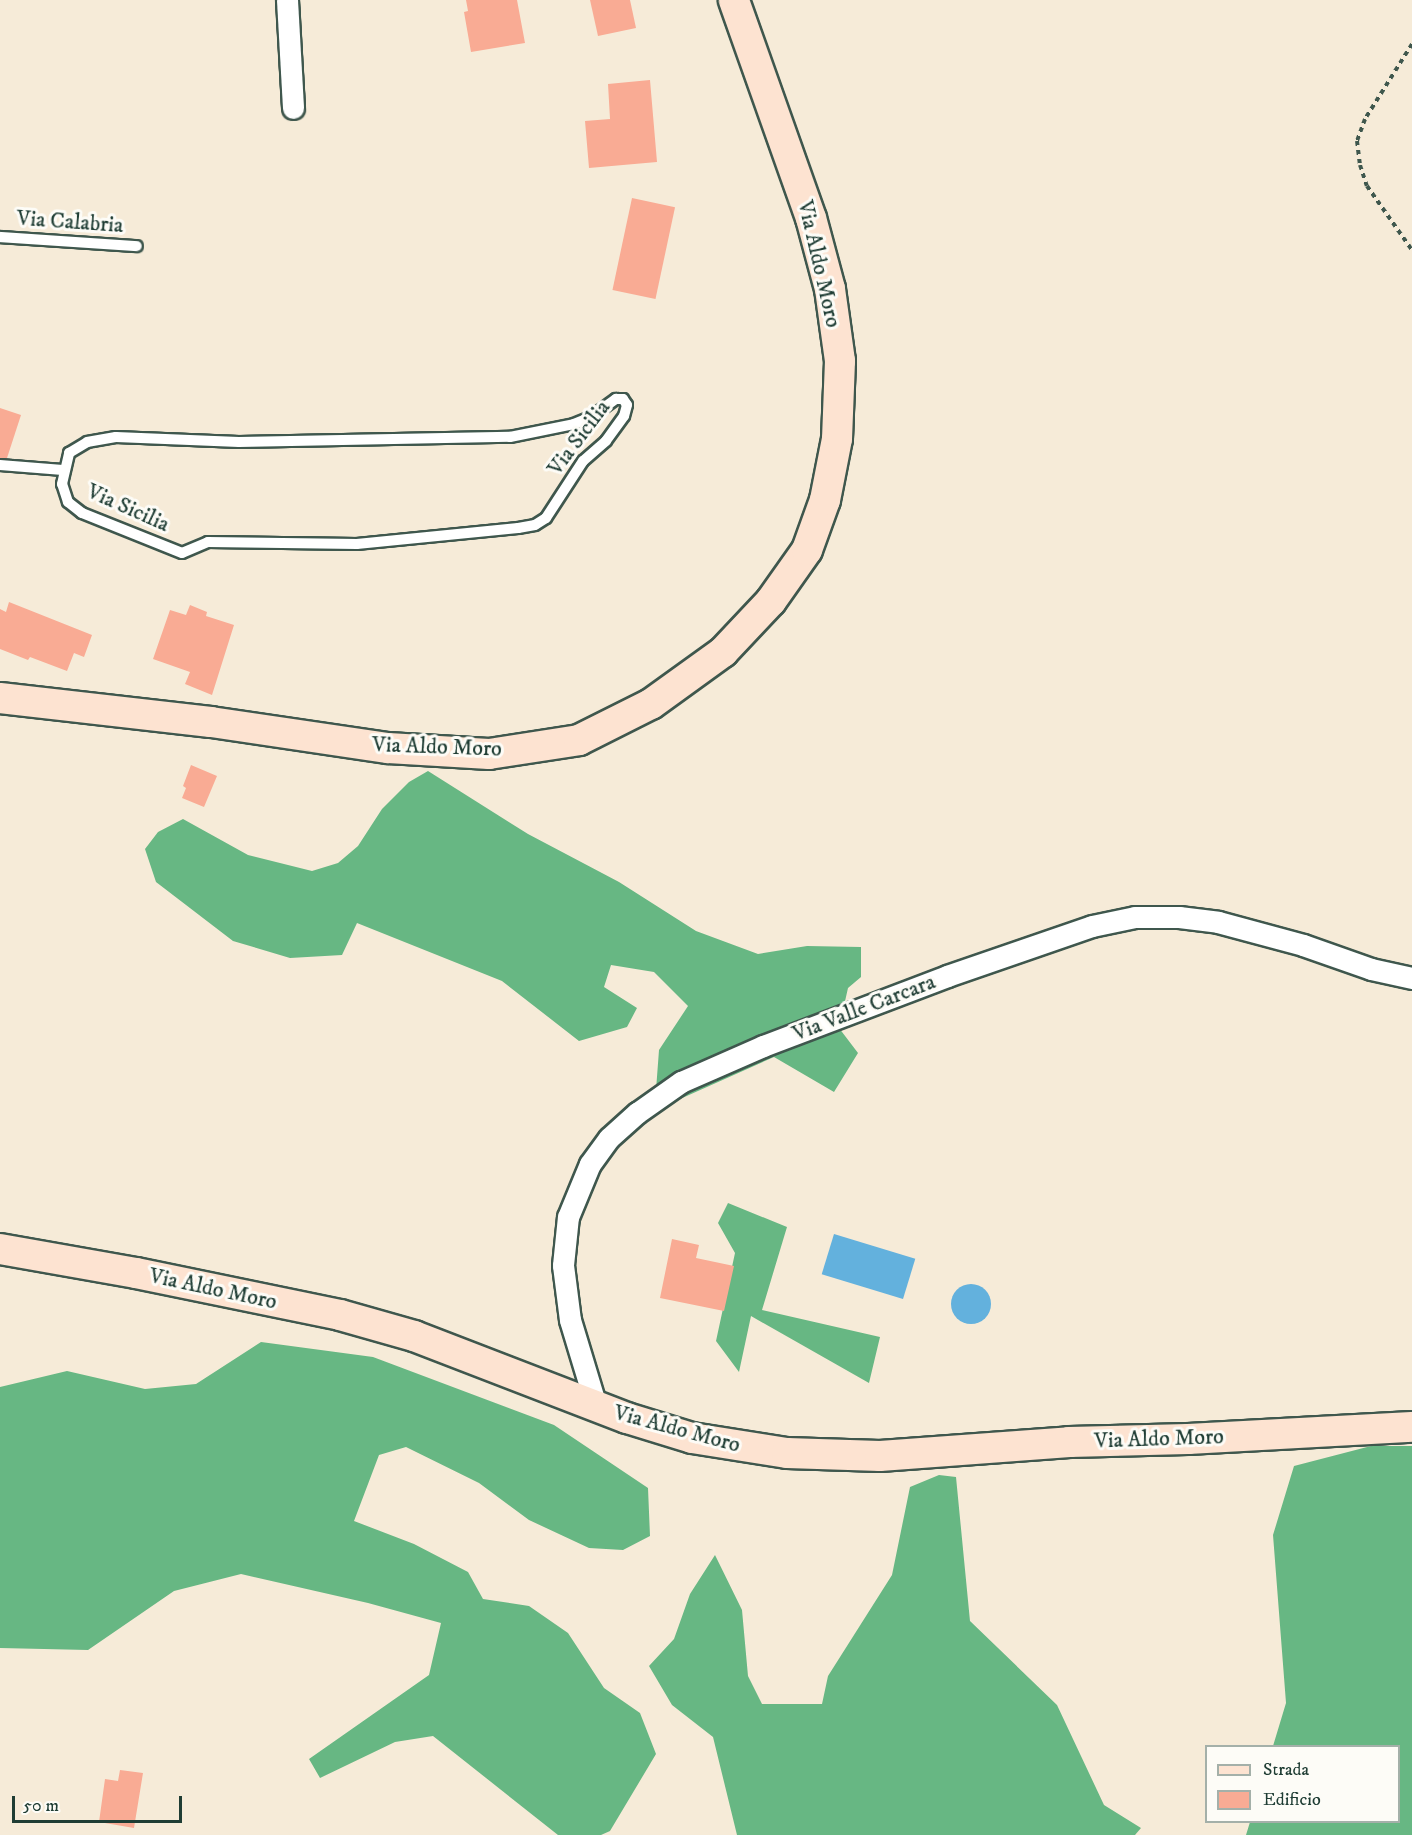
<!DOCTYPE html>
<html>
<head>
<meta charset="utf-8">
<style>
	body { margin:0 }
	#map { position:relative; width:1412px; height:1835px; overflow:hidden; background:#f6ebd8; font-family:"IM FELL DW Pica",serif }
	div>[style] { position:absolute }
	.forest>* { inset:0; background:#67b783 }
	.water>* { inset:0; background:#63b1dd; transform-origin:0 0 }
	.round { border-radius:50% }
	.building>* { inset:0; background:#f9ab94; transform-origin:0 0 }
	.path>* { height:4px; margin-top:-2px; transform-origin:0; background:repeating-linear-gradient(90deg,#3f574d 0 4.5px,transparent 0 9px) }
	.roads { filter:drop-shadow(2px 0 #3f574d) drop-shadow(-2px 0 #3f574d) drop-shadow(0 2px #3f574d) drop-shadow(0 -2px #3f574d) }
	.lane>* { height:10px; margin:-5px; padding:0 5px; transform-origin:5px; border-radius:5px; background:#fff }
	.street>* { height:21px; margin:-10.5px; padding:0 10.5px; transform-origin:10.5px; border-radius:10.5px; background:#fff }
	.secondary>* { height:30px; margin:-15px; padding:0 15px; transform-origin:15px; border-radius:15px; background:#fde3d1 }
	span { translate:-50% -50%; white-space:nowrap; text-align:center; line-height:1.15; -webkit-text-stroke:6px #fdfcf7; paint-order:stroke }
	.street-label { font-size:22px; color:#1f3d34 }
	.legend { position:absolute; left:1205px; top:1745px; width:195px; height:78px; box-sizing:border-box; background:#fdfcf7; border:2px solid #a4b0a9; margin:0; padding:8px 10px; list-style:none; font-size:18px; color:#1f3d34 }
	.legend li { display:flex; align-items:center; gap:12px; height:30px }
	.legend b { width:30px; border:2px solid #a4b0a9 }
	.scale { position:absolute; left:12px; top:1796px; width:170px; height:27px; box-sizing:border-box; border:3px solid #1f3d34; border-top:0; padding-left:8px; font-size:18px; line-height:21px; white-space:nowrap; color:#1f3d34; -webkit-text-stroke:4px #fdfcf7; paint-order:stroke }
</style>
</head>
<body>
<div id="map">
	<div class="forest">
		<i style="clip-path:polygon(428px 771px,528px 834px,619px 882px,696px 931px,758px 954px,807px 946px,861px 947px,861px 977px,848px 988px,839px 1028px,858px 1053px,834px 1092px,774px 1057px,680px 1099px,656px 1090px,659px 1050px,688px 1006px,654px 972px,611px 965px,604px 987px,637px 1008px,627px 1027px,579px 1041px,502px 981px,357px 923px,342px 955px,290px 958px,233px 941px,156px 882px,145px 849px,158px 832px,183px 819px,248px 855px,312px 871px,338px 863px,358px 846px,382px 809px,409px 782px)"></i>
		<i style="clip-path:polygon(728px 1203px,787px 1227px,762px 1310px,880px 1337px,869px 1383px,751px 1316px,739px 1372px,716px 1341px,735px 1253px,718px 1223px)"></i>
		<i style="clip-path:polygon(261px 1342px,373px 1357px,554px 1425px,648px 1488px,650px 1536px,623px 1550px,589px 1548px,529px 1520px,479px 1483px,406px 1447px,379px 1455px,354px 1521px,414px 1544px,468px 1572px,483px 1599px,529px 1606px,568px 1633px,604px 1688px,640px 1713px,656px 1754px,610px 1831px,601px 1835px,558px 1835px,433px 1736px,395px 1742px,320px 1778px,309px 1759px,429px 1675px,441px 1623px,368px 1603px,241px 1574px,174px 1591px,88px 1650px,0 1648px,0 1387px,67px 1371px,145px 1389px,196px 1384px)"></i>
		<i style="clip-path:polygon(1371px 1446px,1412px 1446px,1412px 1835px,1246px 1835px,1250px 1822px,1398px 1822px,1398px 1746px,1273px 1746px,1286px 1703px,1273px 1535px,1294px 1466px)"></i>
		<i style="clip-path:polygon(939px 1475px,956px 1477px,970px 1621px,1057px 1705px,1104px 1805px,1141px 1828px,1135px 1835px,737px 1835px,713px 1737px,672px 1705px,649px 1666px,674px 1639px,690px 1594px,715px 1555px,742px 1610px,748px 1676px,762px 1704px,822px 1704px,828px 1676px,892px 1575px,910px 1487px)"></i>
	</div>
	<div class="water">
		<i style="left:834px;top:1234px;width:85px;height:42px;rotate:17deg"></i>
		<i class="round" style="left:951px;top:1284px;width:40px;height:40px"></i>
	</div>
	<div class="building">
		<i style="clip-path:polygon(466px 0,517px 0,525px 43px,471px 52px,464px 12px,468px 11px)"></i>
		<i style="clip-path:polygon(590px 0,630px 0,636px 28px,598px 36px)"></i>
		<i style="clip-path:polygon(650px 80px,657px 162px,589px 168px,585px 121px,610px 119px,608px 84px)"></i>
		<i style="left:632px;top:198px;width:44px;height:94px;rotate:12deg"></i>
		<i style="clip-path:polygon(0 408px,21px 415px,7px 458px,0 458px)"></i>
		<i style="clip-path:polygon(9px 602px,92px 635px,84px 657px,74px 653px,67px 671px,30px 657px,28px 660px,0 649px,0 609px,6px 612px)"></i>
		<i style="clip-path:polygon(190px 605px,207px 612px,206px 616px,234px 625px,212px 695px,185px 684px,190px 672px,153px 659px,170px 610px,186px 615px)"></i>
		<i style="clip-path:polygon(191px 765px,217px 776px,204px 807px,182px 798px,186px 788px,183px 786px)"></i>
		<i style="clip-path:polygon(672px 1239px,699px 1245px,696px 1258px,734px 1266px,724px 1311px,660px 1298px)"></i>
		<i style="clip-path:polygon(120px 1770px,143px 1773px,134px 1828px,99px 1822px,105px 1779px,118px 1781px)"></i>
	</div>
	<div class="path">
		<i style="left:1412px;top:44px;width:89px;rotate:122.1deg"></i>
		<i style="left:1365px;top:119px;width:23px;rotate:110deg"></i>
		<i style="left:1357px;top:141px;width:24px;rotate:83deg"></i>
		<i style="left:1360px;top:165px;width:22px;rotate:72deg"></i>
		<i style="left:1367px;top:186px;width:78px;rotate:54.9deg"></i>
	</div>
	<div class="roads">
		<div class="lane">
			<i style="left:0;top:237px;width:137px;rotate:3.8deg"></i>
			<i style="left:616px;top:399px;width:7px"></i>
			<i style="left:623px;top:399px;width:7px;rotate:56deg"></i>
			<i style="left:627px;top:405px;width:11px;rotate:105deg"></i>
			<i style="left:624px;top:416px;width:31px;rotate:126deg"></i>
			<i style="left:606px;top:441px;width:30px;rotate:139deg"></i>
			<i style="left:583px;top:461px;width:68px;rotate:123deg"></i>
			<i style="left:546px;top:518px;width:13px;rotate:148deg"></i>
			<i style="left:535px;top:525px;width:17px;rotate:170deg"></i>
			<i style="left:518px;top:528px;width:162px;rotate:174.3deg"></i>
			<i style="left:357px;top:544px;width:149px;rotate:-179.2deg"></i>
			<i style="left:208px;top:542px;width:28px;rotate:157deg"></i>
			<i style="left:182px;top:553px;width:108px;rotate:-158.2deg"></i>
			<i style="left:82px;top:513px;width:18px;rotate:-142deg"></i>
			<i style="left:68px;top:502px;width:19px;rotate:-108deg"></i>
			<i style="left:62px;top:484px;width:32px;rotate:-77deg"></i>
			<i style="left:69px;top:453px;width:21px;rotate:-31deg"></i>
			<i style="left:87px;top:442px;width:29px;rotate:-10deg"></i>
			<i style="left:116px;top:437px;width:123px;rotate:2.3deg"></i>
			<i style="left:239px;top:442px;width:271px;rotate:-1.1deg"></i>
			<i style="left:510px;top:437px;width:65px;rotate:-11.5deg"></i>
			<i style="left:574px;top:424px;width:18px;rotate:-22deg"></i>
			<i style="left:591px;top:417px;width:31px;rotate:-36deg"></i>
			<i style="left:0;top:465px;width:63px;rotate:4.5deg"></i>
		</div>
		<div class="street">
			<i style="left:287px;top:0;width:108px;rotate:86.8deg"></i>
			<i style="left:596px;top:1406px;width:90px;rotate:-106.8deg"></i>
			<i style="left:570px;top:1320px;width:55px;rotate:-97.3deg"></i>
			<i style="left:563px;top:1265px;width:48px;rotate:-84.1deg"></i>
			<i style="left:568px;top:1217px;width:57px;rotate:-67.5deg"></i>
			<i style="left:590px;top:1164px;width:32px;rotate:-54deg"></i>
			<i style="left:609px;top:1138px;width:38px;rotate:-42deg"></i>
			<i style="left:637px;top:1113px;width:54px;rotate:-35.2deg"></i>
			<i style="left:681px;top:1082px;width:90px;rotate:-23.7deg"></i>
			<i style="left:763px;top:1046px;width:197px;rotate:-20.8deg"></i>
			<i style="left:947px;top:976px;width:153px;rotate:-19deg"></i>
			<i style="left:1092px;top:926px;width:44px;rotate:-11.8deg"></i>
			<i style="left:1135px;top:917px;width:44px"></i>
			<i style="left:1179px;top:917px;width:39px;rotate:7deg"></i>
			<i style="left:1218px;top:922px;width:88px;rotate:15.1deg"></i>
			<i style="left:1303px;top:945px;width:72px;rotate:19.4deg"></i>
			<i style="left:1371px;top:969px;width:42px;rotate:12.4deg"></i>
		</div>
		<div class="secondary">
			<i style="left:0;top:698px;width:212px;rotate:6.5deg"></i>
			<i style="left:211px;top:722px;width:179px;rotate:8.4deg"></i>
			<i style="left:388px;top:748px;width:101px;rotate:3.4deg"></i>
			<i style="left:489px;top:754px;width:91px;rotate:-8.8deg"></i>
			<i style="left:579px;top:740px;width:80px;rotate:-26.6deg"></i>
			<i style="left:651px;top:704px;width:89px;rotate:-35.8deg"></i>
			<i style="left:723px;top:652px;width:70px;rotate:-46.7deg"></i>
			<i style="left:771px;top:601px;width:62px;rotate:-54.8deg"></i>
			<i style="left:807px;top:550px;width:53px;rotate:-70.2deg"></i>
			<i style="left:825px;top:500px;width:62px;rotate:-78.9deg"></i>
			<i style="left:837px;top:439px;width:78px;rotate:-87.8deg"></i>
			<i style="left:840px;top:361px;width:73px;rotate:-97.9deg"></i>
			<i style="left:830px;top:289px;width:73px;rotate:-105deg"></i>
			<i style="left:811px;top:218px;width:231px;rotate:-109.5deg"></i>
			<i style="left:0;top:1249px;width:138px;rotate:10deg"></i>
			<i style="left:136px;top:1273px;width:208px;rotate:11.6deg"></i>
			<i style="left:340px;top:1315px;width:77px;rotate:15.8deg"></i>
			<i style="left:414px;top:1336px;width:228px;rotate:21.1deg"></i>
			<i style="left:627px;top:1418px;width:68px;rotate:17.1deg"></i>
			<i style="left:692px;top:1438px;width:96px;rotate:9deg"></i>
			<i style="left:787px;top:1453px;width:93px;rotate:1.8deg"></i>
			<i style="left:880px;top:1456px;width:190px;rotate:-4.2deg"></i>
			<i style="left:1069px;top:1442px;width:119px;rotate:-1.4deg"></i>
			<i style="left:1188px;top:1439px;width:224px;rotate:-3.1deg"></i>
		</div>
	</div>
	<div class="street-label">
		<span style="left:70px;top:222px;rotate:4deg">Via Calabria</span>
		<span style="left:819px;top:264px;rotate:77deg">Via Aldo Moro</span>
		<span style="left:579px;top:438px;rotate:-53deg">Via Sicilia</span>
		<span style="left:128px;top:508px;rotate:24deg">Via Sicilia</span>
		<span style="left:437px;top:747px;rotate:2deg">Via Aldo Moro</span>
		<span style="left:864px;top:1008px;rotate:-21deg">Via Valle Carcara</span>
		<span style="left:213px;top:1289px;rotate:12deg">Via Aldo Moro</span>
		<span style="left:677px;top:1429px;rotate:15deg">Via Aldo Moro</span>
		<span style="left:1159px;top:1439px;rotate:-2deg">Via Aldo Moro</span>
	</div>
	<ul class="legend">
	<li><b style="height:8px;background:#fde3d1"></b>Strada</li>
	<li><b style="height:16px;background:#f9ab94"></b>Edificio</li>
	</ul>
	<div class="scale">50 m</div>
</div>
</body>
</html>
